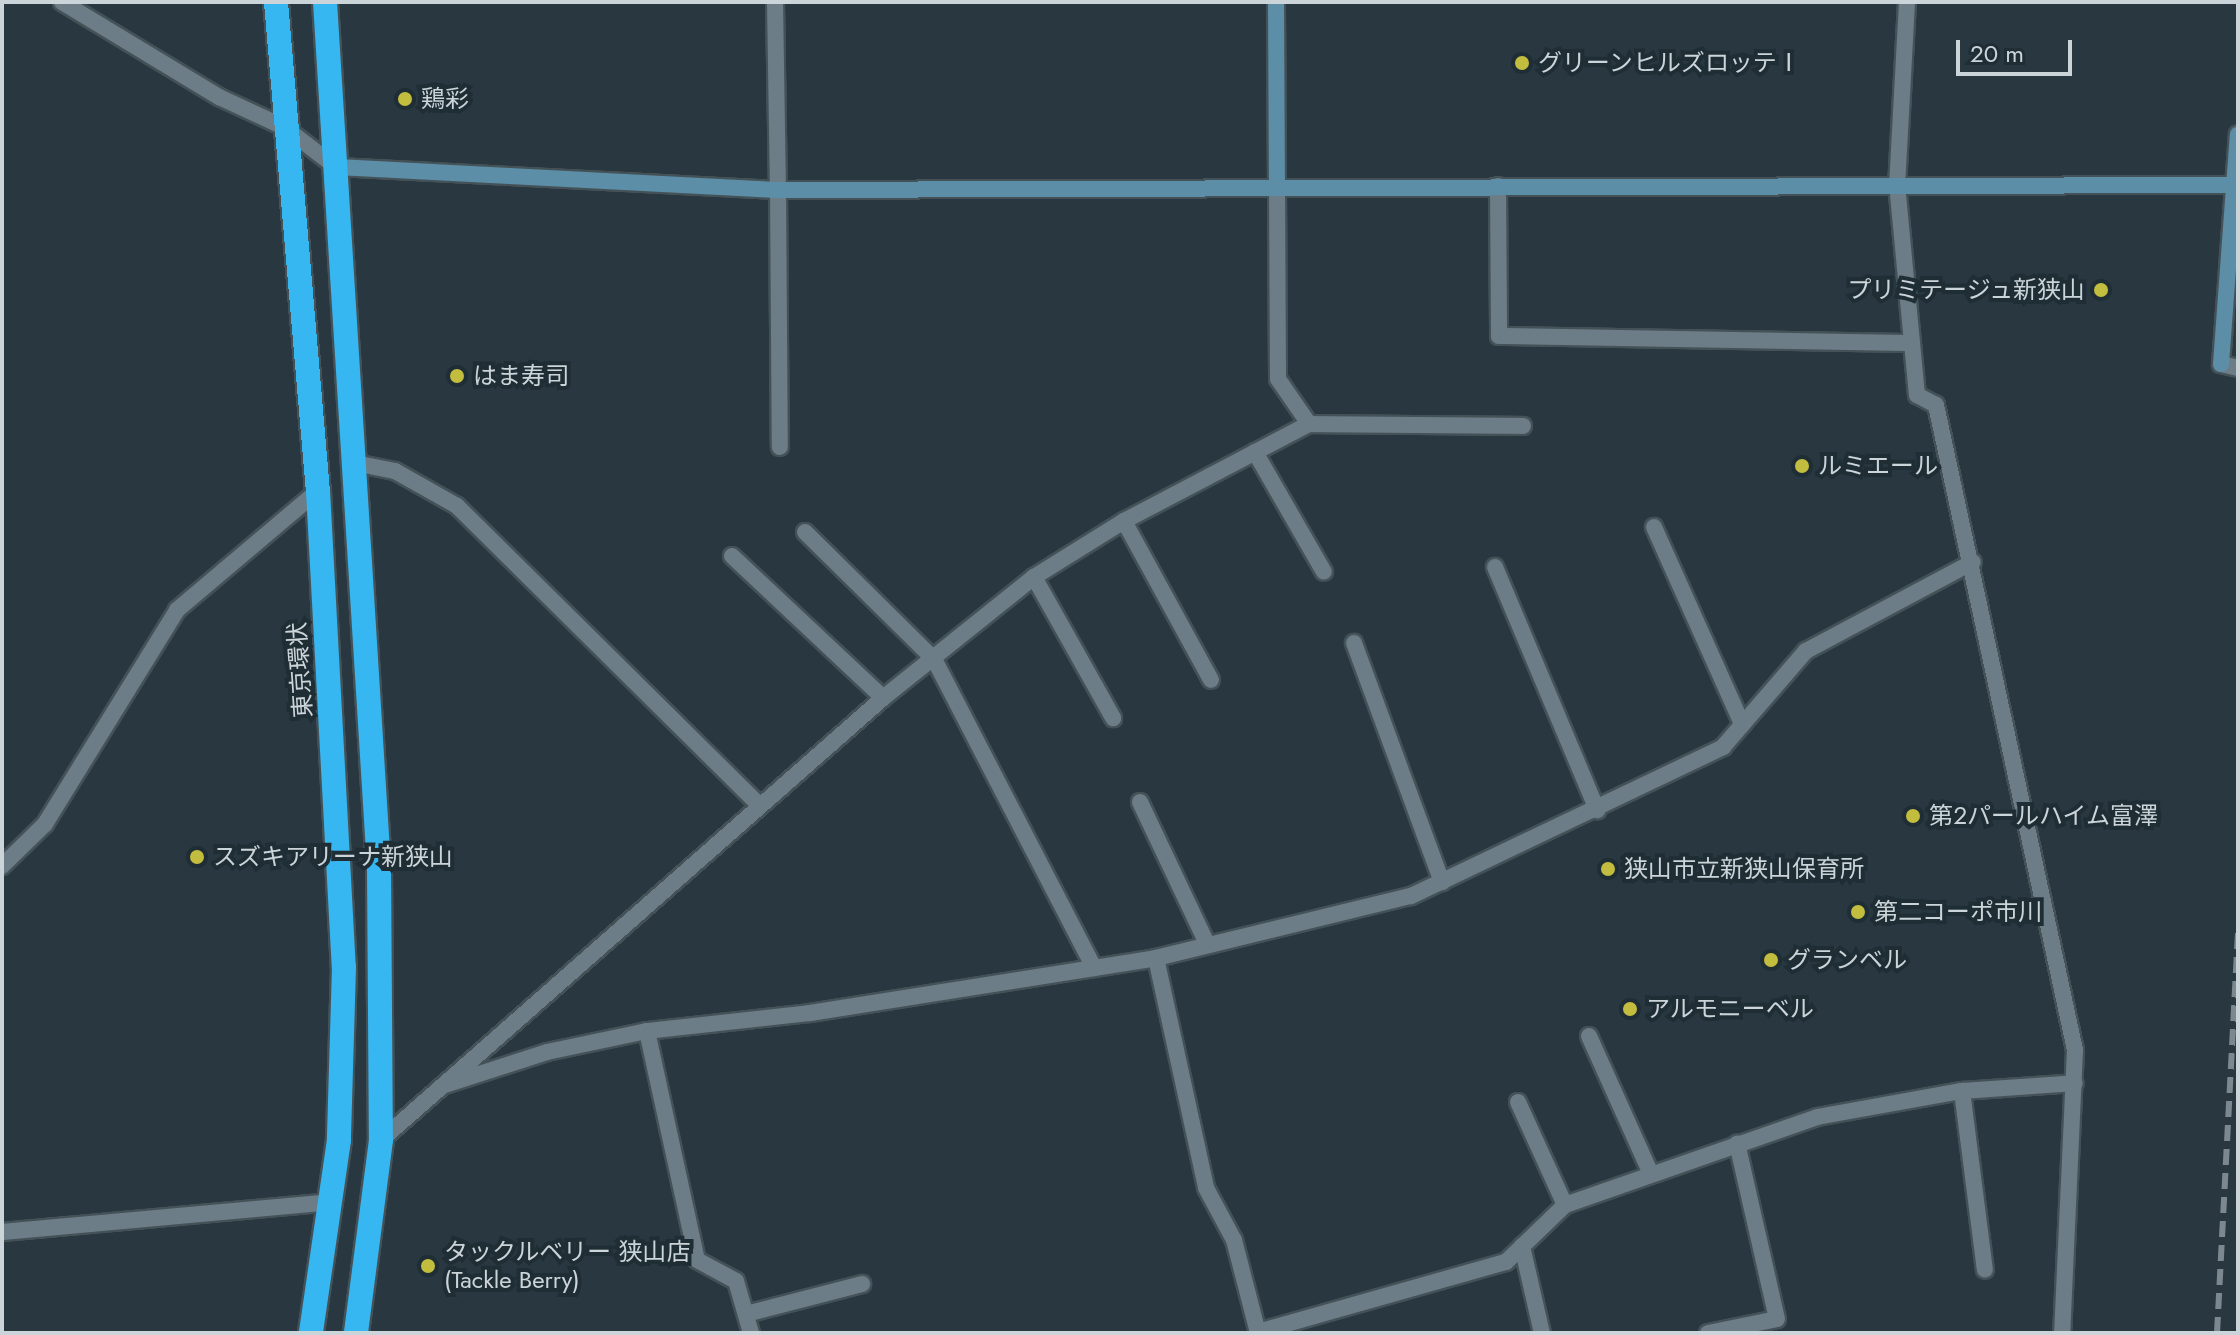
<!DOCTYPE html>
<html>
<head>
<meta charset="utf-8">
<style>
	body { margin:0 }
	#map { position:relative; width:2240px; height:1335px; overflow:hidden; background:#283740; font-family:Jost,"Noto Sans JP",sans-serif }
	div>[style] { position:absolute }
	.roads { filter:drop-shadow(2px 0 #445258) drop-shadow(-2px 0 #445258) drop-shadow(0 2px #445258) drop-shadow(0 -2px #445258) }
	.lane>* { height:16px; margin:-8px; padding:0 8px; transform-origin:8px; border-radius:8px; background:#6c7d87 }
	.street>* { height:16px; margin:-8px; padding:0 8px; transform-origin:8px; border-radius:8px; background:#6c7d87 }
	.secondary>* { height:16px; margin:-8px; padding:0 8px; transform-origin:8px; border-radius:8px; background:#5c8ea7 }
	.highway>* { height:24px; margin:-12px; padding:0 12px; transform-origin:12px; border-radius:12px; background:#37b7f1 }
	.rail>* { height:6px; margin-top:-3px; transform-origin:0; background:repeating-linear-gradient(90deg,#7c888f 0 16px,transparent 0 24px) }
	.dots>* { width:22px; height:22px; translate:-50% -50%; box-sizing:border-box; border:4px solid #1f2d35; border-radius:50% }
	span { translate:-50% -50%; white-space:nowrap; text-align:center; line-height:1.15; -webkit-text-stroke:8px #1f2d35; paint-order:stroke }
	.poi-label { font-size:24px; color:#cbd4d9 }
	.left { translate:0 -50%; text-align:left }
	.right { translate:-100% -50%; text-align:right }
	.street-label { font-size:24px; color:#cbd4d9 }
	.frame { position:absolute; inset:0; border:4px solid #cbd4d9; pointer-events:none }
	.scale { position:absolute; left:1956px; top:40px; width:116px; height:36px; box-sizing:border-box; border:4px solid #cbd4d9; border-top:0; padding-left:10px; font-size:24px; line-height:28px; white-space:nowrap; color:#cbd4d9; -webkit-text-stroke:6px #1f2d35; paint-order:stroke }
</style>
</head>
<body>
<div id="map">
	<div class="roads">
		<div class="lane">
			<i style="left:778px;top:190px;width:257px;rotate:89.6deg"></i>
			<i style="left:1255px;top:452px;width:138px;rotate:60.1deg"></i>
			<i style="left:1124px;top:521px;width:181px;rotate:61.3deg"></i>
			<i style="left:1654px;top:527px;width:216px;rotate:65.9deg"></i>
			<i style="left:805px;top:532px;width:181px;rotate:44.6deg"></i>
			<i style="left:732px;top:556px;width:207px;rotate:43.2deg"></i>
			<i style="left:1495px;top:567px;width:264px;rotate:67.2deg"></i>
			<i style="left:1034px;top:577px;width:162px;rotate:60.7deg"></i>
			<i style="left:1354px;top:643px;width:255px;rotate:69.8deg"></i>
			<i style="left:1140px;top:802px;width:157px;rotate:64.7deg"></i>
			<i style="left:1589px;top:1036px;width:151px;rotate:65.8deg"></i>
			<i style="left:1962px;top:1091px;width:180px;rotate:82.7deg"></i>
			<i style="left:1518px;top:1102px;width:113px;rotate:65.5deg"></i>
			<i style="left:746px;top:1314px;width:120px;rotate:-14.5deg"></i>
		</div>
		<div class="street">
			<i style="left:62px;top:2px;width:184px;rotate:31.2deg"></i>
			<i style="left:219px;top:97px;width:72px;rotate:24.8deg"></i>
			<i style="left:284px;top:127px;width:66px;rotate:37.6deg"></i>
			<i style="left:775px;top:2px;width:188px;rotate:89.1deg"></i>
			<i style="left:1907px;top:2px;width:182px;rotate:93.1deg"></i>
			<i style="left:1897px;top:184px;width:212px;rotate:84.6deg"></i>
			<i style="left:1917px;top:395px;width:21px;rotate:28deg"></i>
			<i style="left:1936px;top:405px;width:660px;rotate:77.84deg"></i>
			<i style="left:2075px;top:1050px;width:283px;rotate:92.6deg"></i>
			<i style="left:1277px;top:186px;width:193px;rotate:89.7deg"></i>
			<i style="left:1278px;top:379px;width:55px;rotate:55.4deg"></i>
			<i style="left:1498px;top:186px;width:150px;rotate:89.6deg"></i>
			<i style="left:1499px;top:336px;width:413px;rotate:1deg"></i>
			<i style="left:2221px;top:364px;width:17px;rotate:13deg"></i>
			<i style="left:355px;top:463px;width:41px;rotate:11.3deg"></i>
			<i style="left:395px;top:471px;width:71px;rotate:29.4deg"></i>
			<i style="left:457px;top:506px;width:426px;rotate:44.7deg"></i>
			<i style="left:934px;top:659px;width:348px;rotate:62.6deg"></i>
			<i style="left:2px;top:866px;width:60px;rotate:-44.3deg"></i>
			<i style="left:45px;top:824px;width:251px;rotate:-58.3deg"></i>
			<i style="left:177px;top:610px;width:185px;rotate:-40.2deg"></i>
			<i style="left:1156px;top:958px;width:235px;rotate:77.7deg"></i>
			<i style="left:1206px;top:1188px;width:59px;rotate:61.7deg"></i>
			<i style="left:1234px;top:1240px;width:96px;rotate:75.5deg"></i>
			<i style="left:647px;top:1031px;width:234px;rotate:77.7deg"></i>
			<i style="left:697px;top:1260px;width:44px;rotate:28.3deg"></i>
			<i style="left:736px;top:1281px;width:54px;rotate:73.9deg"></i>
			<i style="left:445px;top:1085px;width:107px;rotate:-17.9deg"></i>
			<i style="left:547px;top:1052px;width:102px;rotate:-11.9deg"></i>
			<i style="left:647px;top:1031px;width:164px;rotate:-6.3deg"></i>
			<i style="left:810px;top:1013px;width:350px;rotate:-9deg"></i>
			<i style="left:1156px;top:958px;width:262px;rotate:-13.7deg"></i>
			<i style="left:1411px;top:896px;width:346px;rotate:-25.5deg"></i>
			<i style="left:1723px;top:747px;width:127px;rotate:-49.2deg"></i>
			<i style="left:1806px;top:651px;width:189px;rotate:-28.1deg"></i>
			<i style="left:381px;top:1140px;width:669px;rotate:-41.36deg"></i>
			<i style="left:883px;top:698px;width:193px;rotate:-38.7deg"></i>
			<i style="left:1034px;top:577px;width:106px;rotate:-31.9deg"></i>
			<i style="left:1124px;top:521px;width:209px;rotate:-27.7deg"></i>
			<i style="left:1309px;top:424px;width:214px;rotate:0.5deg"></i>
			<i style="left:2px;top:1232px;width:332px;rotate:-5.2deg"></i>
			<i style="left:1522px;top:1246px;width:89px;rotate:77.1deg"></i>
			<i style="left:1258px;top:1332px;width:258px;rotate:-15.8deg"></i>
			<i style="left:1506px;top:1262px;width:82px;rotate:-44deg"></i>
			<i style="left:1565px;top:1205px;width:267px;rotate:-19.2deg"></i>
			<i style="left:1817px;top:1117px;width:147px;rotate:-10.2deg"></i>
			<i style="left:1962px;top:1091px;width:113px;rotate:-4deg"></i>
			<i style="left:1708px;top:1333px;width:70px;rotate:-11.5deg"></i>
			<i style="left:1777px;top:1319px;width:180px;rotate:-102.8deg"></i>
		</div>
		<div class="secondary">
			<i style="left:1276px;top:2px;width:184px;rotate:89.7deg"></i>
			<i style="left:336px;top:167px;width:443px;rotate:3deg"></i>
			<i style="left:778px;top:190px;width:1457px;rotate:-0.2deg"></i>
			<i style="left:2221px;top:364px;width:230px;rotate:-85.8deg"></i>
		</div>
		<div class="highway">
			<i style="left:276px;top:2px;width:491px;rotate:85.1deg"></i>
			<i style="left:318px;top:491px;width:477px;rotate:86.9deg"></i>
			<i style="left:344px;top:967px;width:173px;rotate:91.7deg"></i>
			<i style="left:339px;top:1140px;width:195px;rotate:98.3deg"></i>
			<i style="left:325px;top:2px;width:868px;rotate:86.43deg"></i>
			<i style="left:379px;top:868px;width:272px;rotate:89.6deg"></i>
			<i style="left:381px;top:1140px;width:195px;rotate:97.4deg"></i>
		</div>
	</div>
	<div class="rail">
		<i style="left:2217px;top:1333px;width:408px;rotate:-87deg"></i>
	</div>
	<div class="dots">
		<i style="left:1522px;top:63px;background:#c2bd3f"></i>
		<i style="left:405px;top:99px;background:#c2bd3f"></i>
		<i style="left:2101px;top:290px;background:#c2bd3f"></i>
		<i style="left:457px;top:376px;background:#c2bd3f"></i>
		<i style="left:1802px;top:466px;background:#c2bd3f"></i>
		<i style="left:1913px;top:816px;background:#c2bd3f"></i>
		<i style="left:197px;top:857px;background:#c2bd3f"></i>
		<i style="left:1608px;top:869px;background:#c2bd3f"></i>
		<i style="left:1858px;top:912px;background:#c2bd3f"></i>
		<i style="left:1771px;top:960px;background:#c2bd3f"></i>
		<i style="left:1630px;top:1009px;background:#c2bd3f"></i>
		<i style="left:428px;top:1266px;background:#c2bd3f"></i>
	</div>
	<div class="poi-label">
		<span class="left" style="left:1538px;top:63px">グリーンヒルズロッテⅠ</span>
		<span class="left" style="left:421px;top:99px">鶏彩</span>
		<span class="right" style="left:2085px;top:290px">プリミテージュ新狭山</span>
		<span class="left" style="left:473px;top:376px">はま寿司</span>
		<span class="left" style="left:1818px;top:466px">ルミエール</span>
		<span class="left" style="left:1929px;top:816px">第２パールハイム富澤</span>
		<span class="left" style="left:213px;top:857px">スズキアリーナ新狭山</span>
		<span class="left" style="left:1624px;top:869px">狭山市立新狭山保育所</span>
		<span class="left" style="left:1874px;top:912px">第二コーポ市川</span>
		<span class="left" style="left:1787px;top:960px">グランベル</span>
		<span class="left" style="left:1646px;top:1009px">アルモニーベル</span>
		<span class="left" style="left:444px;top:1266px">タックルベリー 狭山店<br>(Tackle Berry)</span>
	</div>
	<div class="street-label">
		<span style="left:300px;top:670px;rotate:-94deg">東京環状</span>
	</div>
	<div class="frame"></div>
	<div class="scale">20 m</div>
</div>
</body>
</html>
